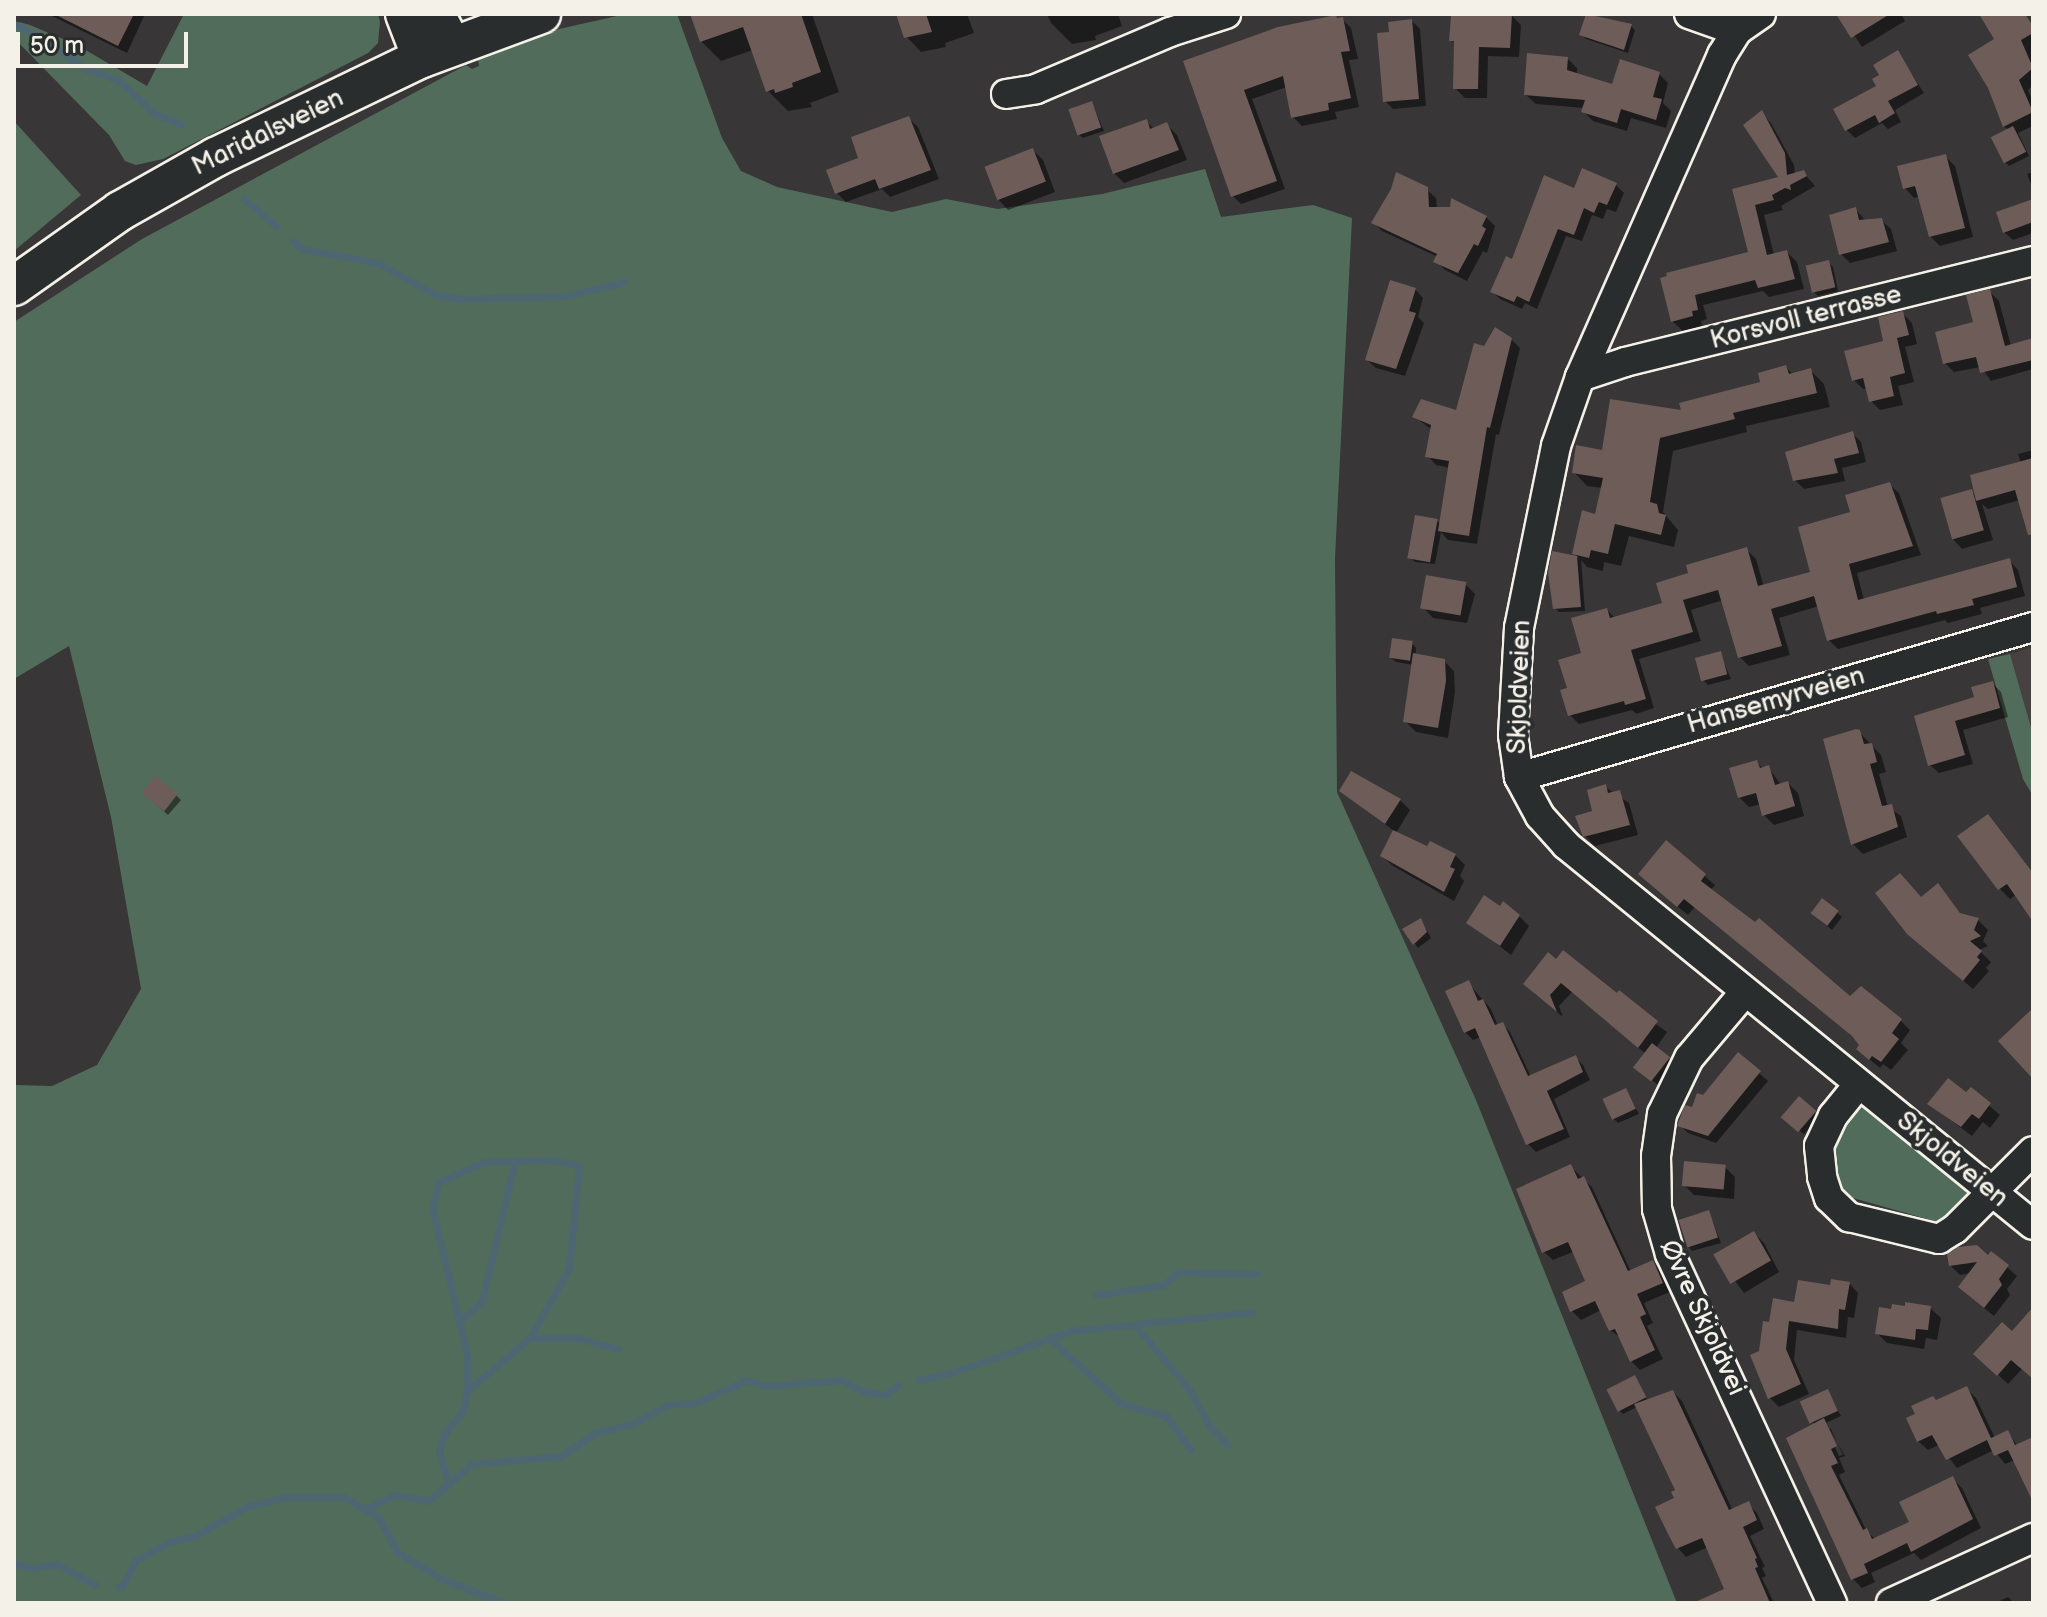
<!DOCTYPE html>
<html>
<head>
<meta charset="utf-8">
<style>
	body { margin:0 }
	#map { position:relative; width:2047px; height:1617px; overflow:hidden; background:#383637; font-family:"Balsamiq Sans",sans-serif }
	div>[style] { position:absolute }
	.built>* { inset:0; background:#484141 }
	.green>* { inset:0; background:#526c5b }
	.shadow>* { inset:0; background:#0007; transform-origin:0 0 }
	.stream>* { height:7px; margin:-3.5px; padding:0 3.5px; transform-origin:3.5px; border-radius:3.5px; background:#4d6672 }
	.building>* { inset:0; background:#6e5c59; transform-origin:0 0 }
	.roads { filter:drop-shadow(2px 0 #f4f1e8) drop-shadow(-2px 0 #f4f1e8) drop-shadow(0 2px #f4f1e8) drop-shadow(0 -2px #f4f1e8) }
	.street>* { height:28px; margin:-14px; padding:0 14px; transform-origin:14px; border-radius:14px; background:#2a2d2e }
	.secondary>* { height:38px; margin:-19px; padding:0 19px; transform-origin:19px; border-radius:19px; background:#2a2d2e }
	span { translate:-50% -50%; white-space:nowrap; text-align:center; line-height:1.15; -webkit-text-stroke:8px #2a2d2e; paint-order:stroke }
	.street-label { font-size:26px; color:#f4f1e8 }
	.frame { position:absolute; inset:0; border:16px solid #f4f1e8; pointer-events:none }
	.scale { position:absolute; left:16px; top:32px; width:172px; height:36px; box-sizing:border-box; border:4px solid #f4f1e8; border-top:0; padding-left:10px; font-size:24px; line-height:28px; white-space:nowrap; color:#f4f1e8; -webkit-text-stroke:6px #2a2d2e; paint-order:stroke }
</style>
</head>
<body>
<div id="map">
	<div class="built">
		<i style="clip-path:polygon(2033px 647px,2033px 733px,2010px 654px)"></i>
	</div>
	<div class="green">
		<i style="clip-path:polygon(184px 14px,378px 14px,380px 22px,378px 43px,368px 53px,163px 159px,136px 165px,125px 161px,109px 135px,14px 38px,14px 27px,19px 22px,30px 25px,77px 45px,147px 86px)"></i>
		<i style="clip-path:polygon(626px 14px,677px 14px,722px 138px,741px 171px,777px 187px,892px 212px,946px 199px,998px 209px,1102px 194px,1205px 169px,1221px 217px,1313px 205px,1352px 218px,1335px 558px,1337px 792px,1476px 1100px,1677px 1603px,14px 1603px,14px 1085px,52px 1086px,97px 1065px,141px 989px,111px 817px,69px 646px,14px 679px,14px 322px,142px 239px,466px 65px,472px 69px,479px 66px,478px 60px,559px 29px)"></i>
		<i style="clip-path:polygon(14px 121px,81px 195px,14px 251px)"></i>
		<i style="clip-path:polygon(2010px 654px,2033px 734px,2033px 796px,2023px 779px,1988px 659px)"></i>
		<i style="clip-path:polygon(1854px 1104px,1868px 1108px,1972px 1193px,1969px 1202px,1941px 1223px,1839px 1194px,1827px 1176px,1836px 1120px)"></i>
	</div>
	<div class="shadow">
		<i style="clip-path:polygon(48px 14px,145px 14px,127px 53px)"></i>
		<i style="clip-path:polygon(720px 14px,812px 14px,839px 92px,810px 103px,812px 107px,788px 111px,768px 91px,753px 50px,721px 61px,701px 41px)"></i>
		<i style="clip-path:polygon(898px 14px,967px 14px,974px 33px,945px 43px,946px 47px,921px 52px,906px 36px)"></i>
		<i style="clip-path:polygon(1047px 14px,1118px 14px,1122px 26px,1095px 36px,1096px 40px,1072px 44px,1051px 23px)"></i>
		<i style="clip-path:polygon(1460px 14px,1511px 15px,1521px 25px,1519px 57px,1488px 56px,1487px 98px,1465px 98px,1455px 88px,1456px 44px,1451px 40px)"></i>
		<i style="clip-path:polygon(1588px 14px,1631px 26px,1635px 30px,1628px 53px,1586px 39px,1582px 35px)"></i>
		<i style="clip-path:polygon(1840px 14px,1901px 14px,1905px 21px,1862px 47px)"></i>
		<i style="clip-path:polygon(1981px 14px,2025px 14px,2033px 27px,2033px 85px,2028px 90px,2033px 101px,2033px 126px,2018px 133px,2029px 156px,2009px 166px,2005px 162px,2009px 131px,2004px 126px,1997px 40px)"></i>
		<i style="clip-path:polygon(1342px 19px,1351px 28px,1358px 59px,1349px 60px,1359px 107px,1335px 112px,1337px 119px,1302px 126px,1293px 117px,1287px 87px,1252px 99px,1285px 189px,1241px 204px,1232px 195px,1185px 62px)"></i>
		<i style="clip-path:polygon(1412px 21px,1420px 29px,1426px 106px,1393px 109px,1385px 101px,1391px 34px)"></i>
		<i style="clip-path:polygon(1898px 53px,1924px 93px,1895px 110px,1901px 122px,1888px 129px,1882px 123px,1855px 138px,1847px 130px)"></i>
		<i style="clip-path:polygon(1568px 59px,1577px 68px,1577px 75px,1614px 86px,1659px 74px,1668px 83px,1663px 103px,1671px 111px,1666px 128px,1631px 118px,1627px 131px,1593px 121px,1584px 112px,1585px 108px,1536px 104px,1526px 95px)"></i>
		<i style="clip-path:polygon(1092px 103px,1104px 131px,1083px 138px,1078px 134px)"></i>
		<i style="clip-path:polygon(1761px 113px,1771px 123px,1794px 165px,1795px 175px,1804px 173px,1815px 186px,1781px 206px,1783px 210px,1764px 215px,1774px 255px,1787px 252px,1797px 262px,1804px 289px,1769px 297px,1763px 291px,1703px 305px,1707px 319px,1701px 321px,1702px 326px,1683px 331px,1672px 321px,1662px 279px,1750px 254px,1734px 191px,1781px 178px)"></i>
		<i style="clip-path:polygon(908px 118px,918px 127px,939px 179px,890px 197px,882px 189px,846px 202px,837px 193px)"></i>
		<i style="clip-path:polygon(1146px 121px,1154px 129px,1167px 125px,1177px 135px,1187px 160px,1124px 183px,1114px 173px)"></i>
		<i style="clip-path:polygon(1033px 150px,1043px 160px,1055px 192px,1008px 210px,998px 199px,986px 167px)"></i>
		<i style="clip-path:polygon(1946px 157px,1955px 166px,1973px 237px,1940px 246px,1930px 236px,1920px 196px,1914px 198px,1905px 188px)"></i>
		<i style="clip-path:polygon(2033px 172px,2033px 189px,2027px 174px)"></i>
		<i style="clip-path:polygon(1616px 185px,1624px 193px,1616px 212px,1607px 209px,1603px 219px,1592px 215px,1582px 241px,1566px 236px,1537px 309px,1525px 303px,1522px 309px,1500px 299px,1492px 291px,1575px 190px)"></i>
		<i style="clip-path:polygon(1393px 189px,1426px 189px,1436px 198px,1437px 209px,1486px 217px,1495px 226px,1487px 253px,1483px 251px,1467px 281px,1445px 270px,1436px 261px,1438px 257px,1382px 231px,1374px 223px)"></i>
		<i style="clip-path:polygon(2033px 201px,2033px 233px,2013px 240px,2004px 232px)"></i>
		<i style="clip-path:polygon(1856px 210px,1866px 221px,1881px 220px,1891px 229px,1897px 251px,1850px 263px,1841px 254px)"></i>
		<i style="clip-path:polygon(1828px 262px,1833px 267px,1838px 291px,1818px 296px,1813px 291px)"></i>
		<i style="clip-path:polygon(1415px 289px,1423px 298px,1418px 317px,1424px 323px,1405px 376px,1376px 368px,1367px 360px)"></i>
		<i style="clip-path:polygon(1989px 291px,1999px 301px,2011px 346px,2033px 340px,2033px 369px,1991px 381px,1981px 367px,1954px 372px,1945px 363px,1975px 323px)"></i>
		<i style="clip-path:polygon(1902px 313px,1912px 323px,1917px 344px,1905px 347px,1914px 382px,1898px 386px,1903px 405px,1880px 410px,1871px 401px,1868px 388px,1863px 389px,1854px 380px,1886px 342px)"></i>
		<i style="clip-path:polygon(1511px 339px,1520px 348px,1499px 435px,1496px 434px,1477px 544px,1448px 540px,1441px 532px,1435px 564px,1415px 562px,1410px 557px,1437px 521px,1441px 525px,1450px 468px,1436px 465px,1428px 456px,1432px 430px,1415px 417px,1457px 413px,1485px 348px)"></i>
		<i style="clip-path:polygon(1786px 367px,1793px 375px,1810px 370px,1824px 384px,1830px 407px,1746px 426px,1747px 432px,1673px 451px,1663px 512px,1678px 530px,1674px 547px,1629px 536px,1621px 566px,1604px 562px,1603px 571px,1587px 567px,1581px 560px,1585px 611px,1559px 612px,1555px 608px,1554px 553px,1579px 558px,1574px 553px,1597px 516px,1603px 488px,1587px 486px,1574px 472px,1604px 452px,1684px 413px,1763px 384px)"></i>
		<i style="clip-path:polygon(1852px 433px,1861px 442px,1866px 462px,1842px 468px,1845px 481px,1804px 489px,1795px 480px)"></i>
		<i style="clip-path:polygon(2033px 450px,2033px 524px,2020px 500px,1988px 509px,1982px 504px,1993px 540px,1962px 549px,1952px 538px,1971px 491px,1978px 498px,2021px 463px,2018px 454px)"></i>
		<i style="clip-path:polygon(1889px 484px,1899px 493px,1921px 555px,1857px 573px,1864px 600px,2009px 560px,2018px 570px,2025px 596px,1980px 608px,1982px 614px,1948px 623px,1945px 620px,1838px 649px,1829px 640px,1819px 606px,1779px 618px,1790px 655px,1749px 666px,1740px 657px,1723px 600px,1691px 610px,1701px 641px,1639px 659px,1654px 708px,1636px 714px,1632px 710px,1579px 724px,1570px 715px,1570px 690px,1607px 610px,1615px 618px,1664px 604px,1691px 575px,1747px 550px,1756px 559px,1764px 587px,1813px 573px,1853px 513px)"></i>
		<i style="clip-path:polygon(1465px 584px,1475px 594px,1467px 623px,1433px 618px,1423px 607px)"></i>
		<i style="clip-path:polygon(1412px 643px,1416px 648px,1415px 656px,1444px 661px,1454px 671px,1455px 692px,1448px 738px,1416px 732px,1406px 722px,1414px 665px,1396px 662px,1391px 658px)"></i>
		<i style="clip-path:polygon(1720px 654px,1731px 679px,1708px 685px,1704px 681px)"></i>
		<i style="clip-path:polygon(1992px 683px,2001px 692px,2008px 717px,1963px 730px,1973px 764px,1939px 773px,1930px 765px,1917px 717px,1977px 699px)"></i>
		<i style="clip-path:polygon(1860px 733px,1881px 755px,1886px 772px,1879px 774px,1888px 807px,1901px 816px,1907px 837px,1863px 854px,1853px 844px)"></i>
		<i style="clip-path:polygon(1757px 762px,1763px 769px,1768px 767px,1781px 785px,1788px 783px,1798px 793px,1804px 816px,1774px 825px,1764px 815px,1761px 804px,1749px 807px,1739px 797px)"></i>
		<i style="clip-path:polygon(1605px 787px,1629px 803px,1638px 835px,1595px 846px,1585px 836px)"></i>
		<i style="clip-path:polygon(1341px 791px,1400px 800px,1410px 810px,1396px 833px,1428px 849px,1455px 855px,1465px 865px,1460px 876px,1464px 881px,1454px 901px,1393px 866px,1382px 856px,1394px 831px)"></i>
		<i style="clip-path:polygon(143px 792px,176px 795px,181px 800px,168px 815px)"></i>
		<i style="clip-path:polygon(1988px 817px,2033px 873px,2033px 918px,2017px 894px,2010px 899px,2000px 889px,1960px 837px)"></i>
		<i style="clip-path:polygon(1666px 843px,1715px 885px,1710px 891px,1850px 999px,1900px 1020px,1910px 1030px,1901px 1043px,1908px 1050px,1891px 1070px,1883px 1064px,1880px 1068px,1868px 1058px,1858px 1040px,1695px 907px,1688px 915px,1650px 884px)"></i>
		<i style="clip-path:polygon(1947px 896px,1962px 916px,1978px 920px,1988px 930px,1983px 941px,1988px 946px,1979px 950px,1991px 962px,1986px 968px,1989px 971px,1973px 989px,1919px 943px,1921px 899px)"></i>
		<i style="clip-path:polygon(1823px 900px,1842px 917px,1832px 930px,1817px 917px)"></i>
		<i style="clip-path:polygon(1519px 916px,1529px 926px,1511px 955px,1468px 922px)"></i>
		<i style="clip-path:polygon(1421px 920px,1431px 938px,1418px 948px,1405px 930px)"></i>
		<i style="clip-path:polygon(1548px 955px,1617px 996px,1667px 1032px,1656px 1048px,1674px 1063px,1658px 1085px,1640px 1071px,1646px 1054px,1572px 992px,1559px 1006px,1563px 1017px,1535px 994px)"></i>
		<i style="clip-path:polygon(1468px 983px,1491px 1009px,1498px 1026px,1502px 1024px,1510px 1032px,1531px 1077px,1575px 1057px,1583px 1065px,1590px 1080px,1554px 1099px,1570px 1137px,1536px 1152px,1528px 1144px,1481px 1037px,1473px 1040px,1465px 1032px)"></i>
		<i style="clip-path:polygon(1738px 1055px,1768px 1081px,1716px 1143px,1688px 1133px,1680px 1125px)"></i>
		<i style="clip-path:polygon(1625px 1090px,1639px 1114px,1618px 1123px,1614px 1119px)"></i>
		<i style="clip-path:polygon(1971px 1090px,2000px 1115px,1990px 1128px,1983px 1122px,1972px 1136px,1929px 1104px,1967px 1095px)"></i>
		<i style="left:1799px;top:1099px;width:27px;height:23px;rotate:42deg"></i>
		<i style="clip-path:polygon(1571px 1167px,1592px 1187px,1631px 1272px,1652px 1262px,1661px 1271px,1670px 1292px,1644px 1303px,1653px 1323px,1647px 1326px,1663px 1359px,1640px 1370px,1631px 1361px,1621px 1338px,1610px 1330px,1601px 1310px,1581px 1320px,1572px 1311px,1588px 1282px,1575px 1251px,1553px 1260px,1544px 1252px)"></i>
		<i style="clip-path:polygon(1725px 1167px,1735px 1177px,1734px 1199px,1694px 1195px,1684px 1185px)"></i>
		<i style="clip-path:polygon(1709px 1212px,1721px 1243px,1692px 1251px,1688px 1246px)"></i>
		<i style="clip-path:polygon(1754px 1233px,1764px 1243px,1779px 1272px,1744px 1293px,1717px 1256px)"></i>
		<i style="clip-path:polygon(1992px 1254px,2017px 1276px,2007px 1289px,2010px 1295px,1994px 1316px,1969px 1296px,1971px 1273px,1960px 1275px,1950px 1265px)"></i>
		<i style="clip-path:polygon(1849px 1283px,1858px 1293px,1854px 1318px,1848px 1317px,1846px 1338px,1797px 1330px,1794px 1360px,1809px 1394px,1779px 1407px,1770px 1398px,1761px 1352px,1771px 1324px,1796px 1304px)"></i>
		<i style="clip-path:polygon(1930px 1308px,1941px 1318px,1937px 1340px,1926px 1338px,1924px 1349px,1887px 1343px,1877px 1333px)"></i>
		<i style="clip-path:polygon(2033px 1310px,2033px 1378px,2022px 1369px,2008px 1384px,1976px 1354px,2012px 1334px)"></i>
		<i style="clip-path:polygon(1635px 1377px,1648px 1401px,1673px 1392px,1682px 1401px,1733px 1511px,1748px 1504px,1757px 1513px,1764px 1529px,1750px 1536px,1765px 1567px,1762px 1568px,1766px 1576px,1762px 1578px,1774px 1603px,1702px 1603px,1727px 1590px,1708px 1547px,1686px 1557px,1678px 1548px,1678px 1491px,1637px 1407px,1623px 1414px,1618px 1409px)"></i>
		<i style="clip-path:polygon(1966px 1388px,1976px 1398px,1995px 1438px,2007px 1432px,2018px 1446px,2033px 1441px,2033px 1492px,2015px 1460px,2005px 1464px,1994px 1450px,1957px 1468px,1939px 1445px,1928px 1450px,1918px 1441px,1937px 1402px)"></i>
		<i style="clip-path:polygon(evenodd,1827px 1392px,1841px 1416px,1826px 1423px,1845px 1456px,1839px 1458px,1845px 1472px,1839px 1475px,1866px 1530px,1875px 1539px,1912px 1523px,1953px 1479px,1962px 1488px,1981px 1528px,1921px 1560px,1914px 1553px,1871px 1573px,1875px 1582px,1862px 1588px,1853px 1579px,1789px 1439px,1815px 1425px,1813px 1423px,1827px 1392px,1827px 1429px,1831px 1429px,1843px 1455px,1839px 1456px,1827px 1429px)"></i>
		<i style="clip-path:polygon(2008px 1597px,2014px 1603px,1995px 1603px)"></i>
	</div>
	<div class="stream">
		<i style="left:14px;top:24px;width:26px;rotate:25deg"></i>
		<i style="left:38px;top:35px;width:59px;rotate:35.3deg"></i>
		<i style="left:86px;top:69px;width:34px;rotate:19deg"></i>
		<i style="left:118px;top:80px;width:50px;rotate:42.6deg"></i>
		<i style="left:155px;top:114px;width:28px;rotate:21deg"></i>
		<i style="left:244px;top:199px;width:42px;rotate:40.2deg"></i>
		<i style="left:293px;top:241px;width:13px;rotate:39deg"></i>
		<i style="left:303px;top:249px;width:76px;rotate:10.6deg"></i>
		<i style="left:378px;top:263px;width:66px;rotate:28.9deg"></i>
		<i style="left:436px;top:295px;width:26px;rotate:9deg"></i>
		<i style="left:462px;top:299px;width:104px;rotate:-1.7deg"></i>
		<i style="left:566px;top:296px;width:60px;rotate:-13.6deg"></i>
		<i style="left:1096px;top:1295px;width:68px;rotate:-8.5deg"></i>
		<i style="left:1163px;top:1285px;width:21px;rotate:-39deg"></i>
		<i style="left:1179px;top:1272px;width:78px;rotate:1.5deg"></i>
		<i style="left:460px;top:1321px;width:30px;rotate:-42deg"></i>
		<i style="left:482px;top:1301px;width:145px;rotate:-76.8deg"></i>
		<i style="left:1135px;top:1325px;width:84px;rotate:49.8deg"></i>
		<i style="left:1189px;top:1389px;width:45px;rotate:60.6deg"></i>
		<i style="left:1211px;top:1428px;width:23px;rotate:45deg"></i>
		<i style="left:530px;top:1338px;width:48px"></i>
		<i style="left:578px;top:1338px;width:41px;rotate:15.4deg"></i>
		<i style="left:1049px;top:1338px;width:98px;rotate:42.1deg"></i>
		<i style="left:1122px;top:1404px;width:46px;rotate:15.3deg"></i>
		<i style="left:1166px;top:1416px;width:42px;rotate:53.7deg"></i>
		<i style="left:919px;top:1380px;width:36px;rotate:-13deg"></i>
		<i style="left:954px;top:1372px;width:124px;rotate:-19.3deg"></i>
		<i style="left:1071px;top:1331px;width:183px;rotate:-6deg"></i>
		<i style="left:467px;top:1391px;width:82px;rotate:-40.1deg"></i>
		<i style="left:530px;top:1338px;width:80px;rotate:-60.9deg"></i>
		<i style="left:569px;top:1268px;width:102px;rotate:-84.4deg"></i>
		<i style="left:449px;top:1484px;width:34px;rotate:-107deg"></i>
		<i style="left:439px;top:1451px;width:19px;rotate:-72deg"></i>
		<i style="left:445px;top:1433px;width:26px;rotate:-50deg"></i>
		<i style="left:462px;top:1413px;width:23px;rotate:-77deg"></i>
		<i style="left:467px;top:1391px;width:38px;rotate:-90deg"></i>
		<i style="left:467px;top:1353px;width:149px;rotate:-103.6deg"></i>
		<i style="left:432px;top:1208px;width:27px;rotate:-75deg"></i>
		<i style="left:439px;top:1182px;width:49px;rotate:-24deg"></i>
		<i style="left:484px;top:1162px;width:67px;rotate:-1.7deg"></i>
		<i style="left:551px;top:1160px;width:25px;rotate:11deg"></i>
		<i style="left:365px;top:1509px;width:33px;rotate:-25deg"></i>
		<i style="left:395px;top:1495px;width:34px;rotate:10deg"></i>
		<i style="left:428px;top:1501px;width:57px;rotate:-40.1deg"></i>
		<i style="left:472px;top:1464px;width:89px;rotate:-5.1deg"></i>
		<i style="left:561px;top:1456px;width:41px;rotate:-34.1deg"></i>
		<i style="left:595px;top:1433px;width:38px;rotate:-14deg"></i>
		<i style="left:632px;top:1424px;width:41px;rotate:-27.8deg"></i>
		<i style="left:668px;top:1405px;width:27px;rotate:-4deg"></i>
		<i style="left:695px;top:1403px;width:57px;rotate:-23.9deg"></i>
		<i style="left:747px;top:1380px;width:19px;rotate:18deg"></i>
		<i style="left:765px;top:1386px;width:77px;rotate:-4.5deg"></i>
		<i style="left:842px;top:1380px;width:23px;rotate:29deg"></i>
		<i style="left:862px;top:1391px;width:23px;rotate:10deg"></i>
		<i style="left:885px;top:1395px;width:16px;rotate:-38deg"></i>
		<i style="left:14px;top:1563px;width:19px;rotate:16deg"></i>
		<i style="left:32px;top:1568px;width:24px;rotate:-9deg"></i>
		<i style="left:56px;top:1564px;width:45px;rotate:27.7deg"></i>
		<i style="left:118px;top:1587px;width:4px"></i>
		<i style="left:122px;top:1587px;width:29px;rotate:-63deg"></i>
		<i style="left:135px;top:1561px;width:39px;rotate:-29deg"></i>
		<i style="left:169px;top:1542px;width:27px;rotate:-13deg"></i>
		<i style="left:195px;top:1536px;width:61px;rotate:-29.5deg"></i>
		<i style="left:248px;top:1506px;width:40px;rotate:-13deg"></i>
		<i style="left:287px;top:1497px;width:57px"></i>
		<i style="left:344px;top:1497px;width:41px;rotate:31deg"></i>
		<i style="left:379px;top:1518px;width:38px;rotate:62deg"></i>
		<i style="left:397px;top:1552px;width:52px;rotate:31deg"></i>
		<i style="left:442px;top:1579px;width:66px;rotate:21.2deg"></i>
	</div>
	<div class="building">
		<i style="clip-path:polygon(54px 14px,134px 14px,118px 46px)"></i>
		<i style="clip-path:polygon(690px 14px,801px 14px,821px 72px,792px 83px,793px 87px,775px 93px,774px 89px,766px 92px,743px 27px,700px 42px)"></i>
		<i style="clip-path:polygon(926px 14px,932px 32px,904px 38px,896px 14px)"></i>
		<i style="clip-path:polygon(1458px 14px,1512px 14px,1510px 48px,1479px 47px,1478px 89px,1453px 89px,1454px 41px,1449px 41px,1451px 16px)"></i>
		<i style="clip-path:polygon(1586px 14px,1632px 24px,1624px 50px,1579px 35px)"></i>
		<i style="clip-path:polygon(1836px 14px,1890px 14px,1851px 38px)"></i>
		<i style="clip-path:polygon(1979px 14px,2025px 14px,2033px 26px,2033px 33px,2021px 40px,2033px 68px,2019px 80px,2033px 112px,2003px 127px,1988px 88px,1968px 55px,1994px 39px)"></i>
		<i style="clip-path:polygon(1336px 15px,1337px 18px,1343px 17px,1350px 51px,1341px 52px,1351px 98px,1328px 103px,1329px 110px,1291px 118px,1283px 76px,1244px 90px,1277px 181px,1231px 197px,1183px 61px,1278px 27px)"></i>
		<i style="clip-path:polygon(1412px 19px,1419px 99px,1383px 102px,1377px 33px,1389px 32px,1388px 22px)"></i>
		<i style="clip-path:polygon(1898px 50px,1918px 85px,1888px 101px,1895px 113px,1879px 123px,1875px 115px,1845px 131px,1833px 109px,1876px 86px,1872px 79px,1879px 75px,1873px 65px)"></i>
		<i style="clip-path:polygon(1527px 53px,1568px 57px,1567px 70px,1612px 84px,1620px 59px,1660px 72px,1653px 97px,1662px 99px,1656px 120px,1621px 109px,1617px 123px,1581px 112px,1585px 100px,1524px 95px)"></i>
		<i style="left:1092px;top:101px;width:28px;height:25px;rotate:71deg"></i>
		<i style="clip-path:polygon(1762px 110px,1785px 153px,1787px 175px,1804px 170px,1807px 176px,1790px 185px,1791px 190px,1785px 188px,1772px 195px,1774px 200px,1755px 205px,1767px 255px,1787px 250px,1795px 279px,1758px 288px,1755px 280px,1695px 295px,1698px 310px,1692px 311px,1693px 316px,1671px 322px,1660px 278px,1667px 276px,1666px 273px,1748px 252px,1732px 189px,1778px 177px,1743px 125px)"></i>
		<i style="clip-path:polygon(909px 116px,931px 170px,879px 189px,875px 179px,835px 194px,826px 170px,858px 158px,851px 137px)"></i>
		<i style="clip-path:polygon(1147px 119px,1150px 129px,1167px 122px,1179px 150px,1113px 174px,1099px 136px)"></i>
		<i style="left:2013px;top:126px;width:29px;height:25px;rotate:63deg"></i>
		<i style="left:1033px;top:148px;width:36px;height:52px;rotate:69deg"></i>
		<i style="clip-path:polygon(1946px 154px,1965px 228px,1929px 237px,1915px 186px,1903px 189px,1897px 166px)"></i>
		<i style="clip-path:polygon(1582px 168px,1617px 183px,1607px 205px,1599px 202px,1594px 213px,1584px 208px,1574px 235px,1558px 229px,1529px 302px,1517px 296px,1514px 302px,1490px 292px,1506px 256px,1512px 259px,1544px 175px,1574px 188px)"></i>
		<i style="clip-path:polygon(1396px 172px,1428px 187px,1429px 207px,1450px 207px,1451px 198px,1487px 216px,1482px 226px,1486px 229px,1478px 246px,1474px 244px,1458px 273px,1433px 262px,1437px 254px,1371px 223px,1391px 189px)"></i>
		<i style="clip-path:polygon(2033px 199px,2033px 222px,2003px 233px,1996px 212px)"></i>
		<i style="clip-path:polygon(1856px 207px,1859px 220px,1882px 218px,1889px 242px,1839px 255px,1829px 215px)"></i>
		<i style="left:1829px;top:260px;width:28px;height:24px;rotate:77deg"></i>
		<i style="clip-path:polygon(1390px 280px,1416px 288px,1409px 311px,1416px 313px,1396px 369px,1365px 360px)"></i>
		<i style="clip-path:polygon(1990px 289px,2005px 346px,2033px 338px,2033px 360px,1980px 373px,1976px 357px,1943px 364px,1935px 332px,1973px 322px,1966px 295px)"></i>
		<i style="clip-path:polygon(1903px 311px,1909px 335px,1897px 338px,1905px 373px,1890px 377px,1894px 396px,1869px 402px,1863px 378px,1852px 381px,1844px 351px,1883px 341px,1878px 317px)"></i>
		<i style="clip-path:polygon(1495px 327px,1512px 338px,1490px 428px,1487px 427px,1469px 536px,1438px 531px,1449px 461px,1425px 457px,1431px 425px,1412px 417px,1421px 399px,1456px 410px,1474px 343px,1484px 346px)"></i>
		<i style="clip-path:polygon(1786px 365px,1789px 374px,1811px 368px,1817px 393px,1733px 413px,1735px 419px,1660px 438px,1650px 502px,1657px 504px,1659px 513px,1666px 515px,1661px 535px,1615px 524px,1608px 554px,1591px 550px,1589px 558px,1572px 554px,1582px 510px,1595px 514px,1603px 478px,1572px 473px,1576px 445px,1602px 450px,1610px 399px,1681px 410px,1679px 403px,1760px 382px,1758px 373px)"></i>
		<i style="clip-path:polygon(1853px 431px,1859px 453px,1834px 459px,1838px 473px,1793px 481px,1785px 452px)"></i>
		<i style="clip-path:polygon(2033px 458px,2033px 534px,2028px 535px,2015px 490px,1976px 501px,1970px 475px)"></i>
		<i style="clip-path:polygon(1890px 482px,1913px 546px,1849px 564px,1858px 600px,2010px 558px,2017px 587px,1972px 599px,1974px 605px,1937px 614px,1936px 611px,1827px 641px,1814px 596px,1771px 609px,1782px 646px,1738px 658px,1718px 590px,1683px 600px,1693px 632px,1631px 650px,1646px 699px,1625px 705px,1624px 701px,1568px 716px,1560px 690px,1567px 688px,1558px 660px,1581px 653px,1571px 618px,1607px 608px,1610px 618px,1662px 603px,1656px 583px,1688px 573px,1686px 565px,1747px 547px,1758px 586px,1810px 572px,1798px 527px,1850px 512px,1845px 495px)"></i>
		<i style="left:1972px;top:489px;width:43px;height:33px;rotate:74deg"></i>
		<i style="left:1415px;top:515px;width:23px;height:44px;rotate:10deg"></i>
		<i style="clip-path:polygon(1552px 551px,1577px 556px,1581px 607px,1553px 609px,1548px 573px)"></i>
		<i style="left:1426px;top:575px;width:41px;height:34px;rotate:10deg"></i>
		<i style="left:1392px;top:638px;width:21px;height:20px;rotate:8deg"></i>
		<i style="left:1721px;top:651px;width:24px;height:27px;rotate:75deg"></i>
		<i style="clip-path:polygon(1413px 653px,1445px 659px,1446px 681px,1438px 728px,1403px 722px)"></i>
		<i style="clip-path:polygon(1993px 681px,2000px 708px,1955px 721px,1965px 755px,1928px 766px,1914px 716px,1974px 697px,1971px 687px)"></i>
		<i style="clip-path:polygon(1856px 729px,1860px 730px,1864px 744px,1872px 743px,1877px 762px,1870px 764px,1882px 806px,1892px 804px,1898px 827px,1851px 845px,1823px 739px)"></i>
		<i style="clip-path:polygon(1757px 760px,1760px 768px,1769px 765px,1775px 785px,1788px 781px,1795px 806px,1762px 816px,1756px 793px,1738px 798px,1729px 768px)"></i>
		<i style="clip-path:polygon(1351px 771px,1401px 799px,1385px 824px,1339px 791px)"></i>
		<i style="left:155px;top:776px;width:29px;height:22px;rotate:38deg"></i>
		<i style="clip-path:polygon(1606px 784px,1608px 793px,1620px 790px,1630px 825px,1583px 837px,1575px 816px,1592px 811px,1587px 790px)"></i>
		<i style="clip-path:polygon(1988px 814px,2033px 873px,2033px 922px,2007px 884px,1998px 890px,1957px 836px)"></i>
		<i style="clip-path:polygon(1393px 830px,1427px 846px,1430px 841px,1456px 854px,1450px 867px,1455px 869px,1444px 892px,1380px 856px)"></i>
		<i style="clip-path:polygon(1666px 840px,1706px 874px,1701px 881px,1755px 922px,1759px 918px,1850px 996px,1861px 986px,1902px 1019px,1892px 1033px,1899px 1039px,1881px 1062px,1872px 1056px,1869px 1060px,1856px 1049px,1859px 1045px,1852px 1036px,1684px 899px,1677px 907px,1638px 874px)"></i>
		<i style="clip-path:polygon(1900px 873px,1921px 897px,1938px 883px,1960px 913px,1979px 918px,1974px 930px,1981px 936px,1970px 941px,1982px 951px,1977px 957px,1980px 960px,1963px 981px,1907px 934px,1875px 893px)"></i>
		<i style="clip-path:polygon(1484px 895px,1500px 906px,1503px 901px,1520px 915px,1500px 946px,1466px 923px)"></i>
		<i style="left:1822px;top:898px;width:21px;height:19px;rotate:37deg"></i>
		<i style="clip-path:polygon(1421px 918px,1427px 932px,1413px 945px,1402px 929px)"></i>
		<i style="clip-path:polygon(1563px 950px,1617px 993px,1619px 990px,1658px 1021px,1638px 1048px,1561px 983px,1550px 995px,1557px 1012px,1523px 984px,1548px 952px,1556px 959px)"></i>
		<i style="clip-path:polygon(1469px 980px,1478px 1001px,1483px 999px,1495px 1025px,1503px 1022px,1528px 1076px,1576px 1055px,1583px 1072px,1547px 1091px,1564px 1129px,1526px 1145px,1475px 1028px,1464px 1033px,1445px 991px)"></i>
		<i style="clip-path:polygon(2033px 1008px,2033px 1079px,1998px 1041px)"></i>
		<i style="left:1652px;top:1043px;width:23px;height:31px;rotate:38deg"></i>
		<i style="clip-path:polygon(1738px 1052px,1761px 1071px,1708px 1136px,1677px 1126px,1685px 1105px,1692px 1107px,1697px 1093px,1703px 1095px)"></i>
		<i style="clip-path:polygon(1948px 1078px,1966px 1092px,1971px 1087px,1991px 1103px,1979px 1119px,1972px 1114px,1961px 1127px,1927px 1104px)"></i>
		<i style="left:1626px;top:1088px;width:23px;height:26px;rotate:65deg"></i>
		<i style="left:1799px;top:1096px;width:23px;height:28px;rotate:41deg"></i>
		<i style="left:1684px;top:1161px;width:42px;height:25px;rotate:5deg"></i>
		<i style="clip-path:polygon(1571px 1164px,1578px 1179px,1584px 1176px,1628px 1271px,1653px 1260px,1663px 1283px,1637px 1294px,1646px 1314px,1640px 1317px,1655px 1350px,1630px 1362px,1615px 1329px,1609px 1331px,1595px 1301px,1570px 1312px,1562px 1292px,1585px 1281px,1568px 1242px,1542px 1253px,1516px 1189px)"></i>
		<i style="left:1709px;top:1210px;width:29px;height:32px;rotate:72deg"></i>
		<i style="left:1754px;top:1231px;width:34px;height:47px;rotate:60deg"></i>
		<i style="clip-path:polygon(1977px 1245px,1988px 1255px,1991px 1251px,2009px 1265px,1999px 1279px,2002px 1285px,1984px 1308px,1958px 1287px,1977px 1262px,1949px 1266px,1947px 1254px,1958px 1247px)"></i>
		<i style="clip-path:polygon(1831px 1279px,1850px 1282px,1845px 1310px,1839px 1309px,1838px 1329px,1789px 1321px,1786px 1349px,1801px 1384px,1768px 1399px,1750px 1355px,1759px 1351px,1763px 1321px,1769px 1322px,1773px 1298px,1794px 1302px,1798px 1280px,1830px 1285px)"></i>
		<i style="clip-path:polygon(1905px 1302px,1931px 1306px,1928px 1330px,1916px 1329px,1915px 1340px,1875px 1334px,1879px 1307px,1891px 1309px,1892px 1304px,1905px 1306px)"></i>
		<i style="clip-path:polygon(2033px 1307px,2033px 1379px,2011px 1360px,1997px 1376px,1973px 1354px,2002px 1322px,2012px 1331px)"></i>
		<i style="left:1635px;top:1375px;width:25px;height:32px;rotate:63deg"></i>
		<i style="clip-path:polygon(1967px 1386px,1991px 1438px,2008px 1430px,2015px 1445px,2033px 1437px,2033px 1502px,2008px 1450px,1994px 1456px,1987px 1440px,1946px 1460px,1932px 1435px,1917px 1442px,1906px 1418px,1915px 1414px,1911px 1406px,1933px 1396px,1936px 1400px)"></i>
		<i style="left:1828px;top:1389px;width:24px;height:31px;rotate:66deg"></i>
		<i style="clip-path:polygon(1673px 1390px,1729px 1510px,1749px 1501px,1757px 1520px,1743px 1527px,1757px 1558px,1755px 1559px,1758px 1567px,1755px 1568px,1770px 1603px,1693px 1603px,1724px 1589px,1702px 1538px,1676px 1549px,1668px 1534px,1655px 1507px,1674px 1498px,1671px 1492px,1675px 1490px,1634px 1404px)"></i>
		<i style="clip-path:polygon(1824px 1418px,1837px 1446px,1831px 1449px,1838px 1463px,1831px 1466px,1863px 1530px,1867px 1528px,1872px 1539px,1909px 1522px,1899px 1502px,1953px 1476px,1973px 1519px,1911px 1552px,1907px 1543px,1864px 1564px,1868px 1573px,1851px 1580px,1786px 1438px)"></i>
	</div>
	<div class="roads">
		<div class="street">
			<i style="left:1689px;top:14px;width:51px;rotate:19.5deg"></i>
			<i style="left:1761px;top:14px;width:29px;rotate:145deg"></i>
			<i style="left:1737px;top:31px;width:28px;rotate:122deg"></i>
			<i style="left:1722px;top:55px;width:352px;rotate:113.8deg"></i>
			<i style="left:1580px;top:377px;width:73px;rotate:109.2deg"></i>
			<i style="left:1556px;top:446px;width:186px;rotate:101.5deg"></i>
			<i style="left:1519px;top:628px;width:107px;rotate:93.2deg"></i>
			<i style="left:1513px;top:735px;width:42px;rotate:81.9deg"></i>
			<i style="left:1519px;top:777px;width:44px;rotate:61.7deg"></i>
			<i style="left:1540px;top:816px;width:39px;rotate:48deg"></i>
			<i style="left:1566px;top:845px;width:602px;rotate:39.14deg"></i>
			<i style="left:1006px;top:94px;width:30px;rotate:-9deg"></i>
			<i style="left:1036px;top:89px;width:146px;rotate:-23deg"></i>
			<i style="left:1170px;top:32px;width:59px;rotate:-17.8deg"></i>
			<i style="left:1580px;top:377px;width:47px;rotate:-18.4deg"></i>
			<i style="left:1625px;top:362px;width:420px;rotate:-13.9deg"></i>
			<i style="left:1519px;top:777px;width:535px;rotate:-16.27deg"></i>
			<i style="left:1744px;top:993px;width:85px;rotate:130.2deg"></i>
			<i style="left:1689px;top:1058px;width:62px;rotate:115.7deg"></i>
			<i style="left:1662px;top:1114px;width:42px;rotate:98.1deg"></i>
			<i style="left:1656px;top:1156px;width:53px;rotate:88.9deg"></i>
			<i style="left:1657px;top:1209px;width:47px;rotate:73.9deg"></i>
			<i style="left:1670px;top:1254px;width:385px;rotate:65.1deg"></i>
			<i style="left:1858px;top:1085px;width:40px;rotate:129deg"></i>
			<i style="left:1833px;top:1116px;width:33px;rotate:115deg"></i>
			<i style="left:1819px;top:1146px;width:31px;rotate:84deg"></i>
			<i style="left:1822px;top:1177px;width:22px;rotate:72deg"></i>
			<i style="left:1829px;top:1198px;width:28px;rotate:44deg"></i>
			<i style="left:1849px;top:1217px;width:93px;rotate:13.7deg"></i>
			<i style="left:1939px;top:1239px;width:19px;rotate:-32deg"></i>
			<i style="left:1955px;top:1229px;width:110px;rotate:-45deg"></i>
			<i style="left:1891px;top:1603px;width:156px;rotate:-24.6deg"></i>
		</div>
		<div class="secondary">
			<i style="left:405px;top:14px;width:47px;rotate:68.9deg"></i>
			<i style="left:435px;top:14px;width:36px;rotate:62deg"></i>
			<i style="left:14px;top:286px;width:130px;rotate:-35.3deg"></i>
			<i style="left:120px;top:211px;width:110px;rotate:-29.4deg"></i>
			<i style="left:216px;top:157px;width:229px;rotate:-25.7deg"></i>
			<i style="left:422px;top:58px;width:127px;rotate:-20.3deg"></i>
		</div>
	</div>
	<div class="street-label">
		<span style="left:268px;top:133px;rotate:-26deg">Maridalsveien</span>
		<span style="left:1806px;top:318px;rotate:-14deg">Korsvoll terrasse</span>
		<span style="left:1520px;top:687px;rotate:-88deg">Skjoldveien</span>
		<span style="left:1776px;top:701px;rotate:-16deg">Hansemyrveien</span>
		<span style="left:1952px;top:1160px;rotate:39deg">Skjoldveien</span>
		<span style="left:1702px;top:1318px;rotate:65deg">Øvre Skjoldvei</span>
	</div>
	<div class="frame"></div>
	<div class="scale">50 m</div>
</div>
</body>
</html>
